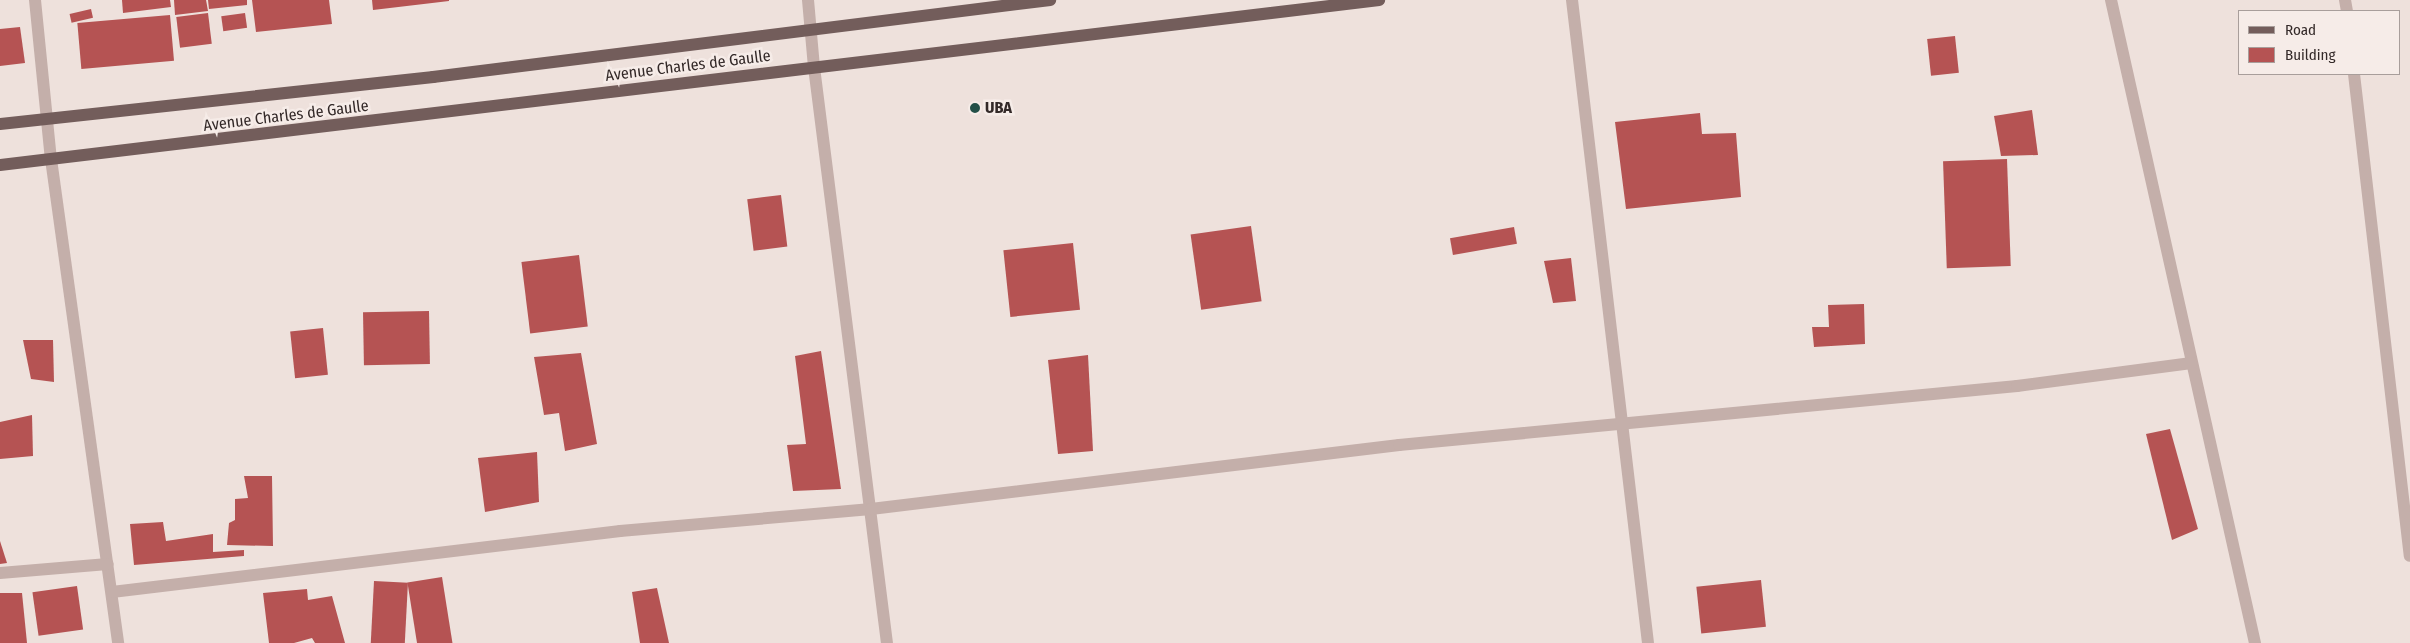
<!DOCTYPE html>
<html>
<head>
<meta charset="utf-8">
<style>
	body { margin:0 }
	#map { position:relative; width:2410px; height:643px; overflow:hidden; background:#eee1dc; font-family:"Fira Sans Condensed",sans-serif }
	div>[style] { position:absolute }
	.building>* { inset:0; background:#b55353; transform-origin:0 0 }
	.minor>* { height:12px; margin:-6px; padding:0 6px; transform-origin:6px; border-radius:6px; background:#c4afaa }
	.major>* { height:12px; margin:-6px; padding:0 6px; transform-origin:6px; border-radius:6px; background:#735d5b }
	.dots>* { width:14px; height:14px; translate:-50% -50%; box-sizing:border-box; border:2px solid #f6ece8; border-radius:50% }
	span { translate:-50% -50%; white-space:nowrap; text-align:center; line-height:1.15; -webkit-text-stroke:5px #f6ece8; paint-order:stroke }
	.street-label { font-size:16px; color:#332928 }
	.poi-label { font-size:16px; color:#332928; font-weight:700 }
	.left { translate:0 -50%; text-align:left }
	.legend { position:absolute; left:2238px; top:10px; width:162px; height:65px; box-sizing:border-box; background:#f6ece8; border:1px solid #a89e9b; margin:0; padding:6px 9px; list-style:none; font-size:15px; color:#332928 }
	.legend li { display:flex; align-items:center; gap:10px; height:25px }
	.legend b { width:25px; border:1px solid #a89e9b }
</style>
</head>
<body>
<div id="map">
	<div class="building">
		<i style="clip-path:polygon(122px 0,170px 0,171px 7px,123px 13px)"></i>
		<i style="clip-path:polygon(174px 0,206px 0,208px 11px,175px 15px)"></i>
		<i style="clip-path:polygon(208px 0,247px 0,247px 5px,209px 9px)"></i>
		<i style="clip-path:polygon(252px 0,329px 0,332px 24px,256px 32px)"></i>
		<i style="clip-path:polygon(372px 0,449px 0,449px 1px,373px 10px)"></i>
		<i style="left:91px;top:9px;width:9px;height:22px;rotate:77deg"></i>
		<i style="left:208px;top:13px;width:31px;height:32px;rotate:83deg"></i>
		<i style="left:245px;top:13px;width:15px;height:24px;rotate:82deg"></i>
		<i style="left:170px;top:15px;width:46px;height:93px;rotate:85deg"></i>
		<i style="clip-path:polygon(20px 27px,25px 63px,0 66px,0 29px)"></i>
		<i style="left:1955px;top:36px;width:37px;height:28px;rotate:84deg"></i>
		<i style="clip-path:polygon(2032px 110px,2038px 155px,2001px 156px,1994px 116px)"></i>
		<i style="clip-path:polygon(1700px 113px,1702px 134px,1736px 133px,1741px 197px,1626px 209px,1615px 122px)"></i>
		<i style="left:2007px;top:159px;width:107px;height:64px;rotate:88deg"></i>
		<i style="left:781px;top:195px;width:52px;height:34px;rotate:83deg"></i>
		<i style="left:1251px;top:226px;width:76px;height:61px;rotate:82deg"></i>
		<i style="left:1514px;top:227px;width:17px;height:65px;rotate:80deg"></i>
		<i style="left:1073px;top:243px;width:67px;height:70px;rotate:84deg"></i>
		<i style="left:579px;top:255px;width:72px;height:58px;rotate:83deg"></i>
		<i style="clip-path:polygon(1571px 258px,1576px 301px,1553px 303px,1544px 261px)"></i>
		<i style="clip-path:polygon(1864px 304px,1865px 344px,1814px 347px,1812px 327px,1829px 327px,1828px 305px)"></i>
		<i style="left:429px;top:311px;width:53px;height:66px;rotate:89deg"></i>
		<i style="left:323px;top:328px;width:47px;height:33px;rotate:84deg"></i>
		<i style="clip-path:polygon(23px 340px,53px 340px,54px 382px,31px 379px)"></i>
		<i style="clip-path:polygon(821px 351px,841px 489px,793px 491px,787px 445px,806px 444px,795px 356px)"></i>
		<i style="clip-path:polygon(581px 353px,597px 444px,565px 451px,559px 413px,544px 415px,534px 357px)"></i>
		<i style="clip-path:polygon(1088px 355px,1093px 451px,1058px 454px,1048px 360px)"></i>
		<i style="clip-path:polygon(32px 415px,33px 456px,0 459px,0 422px)"></i>
		<i style="clip-path:polygon(2170px 429px,2198px 529px,2172px 540px,2146px 434px)"></i>
		<i style="clip-path:polygon(537px 452px,539px 502px,485px 512px,478px 458px)"></i>
		<i style="clip-path:polygon(244px 476px,272px 476px,273px 546px,227px 545px,229px 523px,235px 520px,235px 499px,248px 498px)"></i>
		<i style="clip-path:polygon(163px 522px,166px 541px,213px 534px,213px 552px,244px 550px,244px 556px,134px 565px,130px 524px)"></i>
		<i style="clip-path:polygon(0 541px,7px 563px,0 564px)"></i>
		<i style="left:442px;top:577px;width:67px;height:35px;rotate:81deg"></i>
		<i style="left:1761px;top:580px;width:47px;height:65px;rotate:84deg"></i>
		<i style="left:374px;top:581px;width:34px;height:62px;rotate:3deg"></i>
		<i style="left:77px;top:586px;width:44px;height:45px;rotate:82deg"></i>
		<i style="clip-path:polygon(657px 588px,669px 643px,640px 643px,632px 592px)"></i>
		<i style="clip-path:polygon(307px 589px,308px 600px,332px 596px,345px 643px,315px 643px,312px 638px,294px 643px,269px 643px,263px 593px)"></i>
		<i style="clip-path:polygon(0 593px,22px 593px,27px 643px,0 643px)"></i>
	</div>
	<div class="minor">
		<i style="left:35px;top:0;width:160px;rotate:84.3deg"></i>
		<i style="left:51px;top:159px;width:489px;rotate:82.1deg"></i>
		<i style="left:808px;top:0;width:67px;rotate:84.9deg"></i>
		<i style="left:814px;top:67px;width:581px;rotate:82.78deg"></i>
		<i style="left:1572px;top:0;width:647px;rotate:83.26deg"></i>
		<i style="left:2111px;top:0;width:659px;rotate:77.38deg"></i>
		<i style="left:2345px;top:0;width:11px;rotate:80deg"></i>
		<i style="left:2354px;top:74px;width:485px;rotate:83.4deg"></i>
		<i style="left:0;top:573px;width:108px;rotate:-4.8deg"></i>
		<i style="left:112px;top:592px;width:512px;rotate:-6.85deg"></i>
		<i style="left:620px;top:531px;width:252px;rotate:-5deg"></i>
		<i style="left:871px;top:509px;width:532px;rotate:-6.91deg"></i>
		<i style="left:1399px;top:445px;width:621px;rotate:-5.45deg"></i>
		<i style="left:2017px;top:386px;width:176px;rotate:-7.5deg"></i>
	</div>
	<div class="major">
		<i style="left:0;top:124px;width:436px;rotate:-6.2deg"></i>
		<i style="left:433px;top:77px;width:622px;rotate:-7.11deg"></i>
		<i style="left:0;top:165px;width:1389px;rotate:-6.82deg"></i>
	</div>
	<div class="dots">
		<i style="left:975px;top:108px;background:#234f47"></i>
	</div>
	<div class="street-label">
		<span style="left:688px;top:66px;rotate:-7deg">Avenue Charles de Gaulle</span>
		<span style="left:286px;top:116px;rotate:-7deg">Avenue Charles de Gaulle</span>
	</div>
	<div class="poi-label">
		<span class="left" style="left:985px;top:108px">UBA</span>
	</div>
	<ul class="legend">
	<li><b style="height:6px;background:#735d5b"></b>Road</li>
	<li><b style="height:14px;background:#b55353"></b>Building</li>
	</ul>
</div>
</body>
</html>
